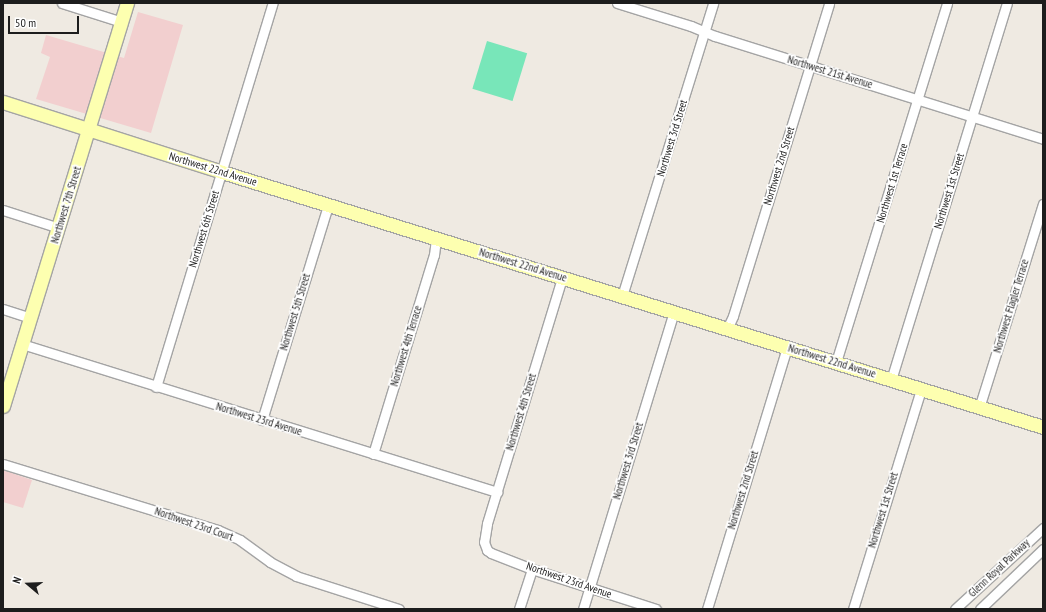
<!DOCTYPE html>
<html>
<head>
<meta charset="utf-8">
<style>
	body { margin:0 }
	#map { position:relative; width:1046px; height:612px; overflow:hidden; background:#efeae2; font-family:"PT Sans Narrow",sans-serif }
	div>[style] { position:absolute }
	.commercial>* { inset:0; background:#f2cfcf }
	.pitch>* { inset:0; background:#78e6b9; transform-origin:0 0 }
	.roads { filter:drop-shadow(1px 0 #a4a4a4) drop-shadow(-1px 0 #a4a4a4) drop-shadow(0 1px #a4a4a4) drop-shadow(0 -1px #a4a4a4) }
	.minor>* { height:9px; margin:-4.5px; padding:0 4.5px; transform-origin:4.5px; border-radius:4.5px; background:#fff }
	.secondary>* { height:13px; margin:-6.5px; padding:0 6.5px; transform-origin:6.5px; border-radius:6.5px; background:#fdffb0 }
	span { translate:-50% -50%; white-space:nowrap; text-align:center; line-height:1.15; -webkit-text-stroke:3.5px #fff; paint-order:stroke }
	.street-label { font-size:11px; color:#1d1d1d }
	.frame { position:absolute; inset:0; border:4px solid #1d1d1d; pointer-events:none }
	.north { position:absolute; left:8px; top:564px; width:40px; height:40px; -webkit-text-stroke:3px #fff; paint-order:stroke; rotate:289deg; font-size:11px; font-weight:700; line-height:16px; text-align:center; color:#1d1d1d }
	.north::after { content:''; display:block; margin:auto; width:14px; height:18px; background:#1d1d1d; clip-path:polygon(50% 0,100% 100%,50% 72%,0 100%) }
	.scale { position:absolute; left:8px; top:16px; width:71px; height:18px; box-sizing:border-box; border:2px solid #1d1d1d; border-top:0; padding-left:5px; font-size:12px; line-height:14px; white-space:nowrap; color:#1d1d1d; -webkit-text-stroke:3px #fff; paint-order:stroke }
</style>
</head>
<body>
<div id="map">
	<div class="commercial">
		<i style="clip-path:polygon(138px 12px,183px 25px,151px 133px,36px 99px,50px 57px,41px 53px,46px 35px,124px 58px)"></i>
		<i style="clip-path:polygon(3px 470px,32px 480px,23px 508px,3px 502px)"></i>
	</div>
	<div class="pitch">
		<i style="left:487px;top:41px;width:42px;height:50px;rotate:17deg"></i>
	</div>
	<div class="roads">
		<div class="minor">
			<i style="left:62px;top:3px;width:63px;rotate:17.6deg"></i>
			<i style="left:617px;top:3px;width:77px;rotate:17.3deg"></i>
			<i style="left:691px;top:26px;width:26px;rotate:23deg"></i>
			<i style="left:715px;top:36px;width:344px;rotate:17.4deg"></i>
			<i style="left:3px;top:210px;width:59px;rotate:17.8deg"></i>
			<i style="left:562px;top:278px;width:257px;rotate:107deg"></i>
			<i style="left:487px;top:524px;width:18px;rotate:99deg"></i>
			<i style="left:484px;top:542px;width:9px;rotate:69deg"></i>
			<i style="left:487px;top:550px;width:5px;rotate:37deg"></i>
			<i style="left:491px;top:553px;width:44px;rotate:21.3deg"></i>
			<i style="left:532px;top:569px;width:130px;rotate:17.9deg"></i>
			<i style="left:622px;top:296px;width:307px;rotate:-72.7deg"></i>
			<i style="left:3px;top:309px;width:28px;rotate:18deg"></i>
			<i style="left:727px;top:329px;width:14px;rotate:-65deg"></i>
			<i style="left:733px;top:316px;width:327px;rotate:-72.9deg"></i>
			<i style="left:22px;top:344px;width:498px;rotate:17.3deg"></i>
			<i style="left:836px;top:362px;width:376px;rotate:-72.8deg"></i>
			<i style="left:891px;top:380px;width:394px;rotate:-72.9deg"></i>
			<i style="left:156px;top:387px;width:401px;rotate:-73.1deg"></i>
			<i style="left:979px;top:408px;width:214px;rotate:-72.6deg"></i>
			<i style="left:262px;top:420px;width:225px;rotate:-72.9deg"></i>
			<i style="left:373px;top:454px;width:208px;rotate:-73deg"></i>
			<i style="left:434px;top:255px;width:16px;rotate:-83deg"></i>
			<i style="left:3px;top:464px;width:225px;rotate:17.1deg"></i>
			<i style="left:218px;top:530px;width:24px;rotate:24deg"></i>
			<i style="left:240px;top:540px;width:37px;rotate:36deg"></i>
			<i style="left:270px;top:562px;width:30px;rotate:28deg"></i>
			<i style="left:296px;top:576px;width:108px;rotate:17.8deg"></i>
			<i style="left:519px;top:609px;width:42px;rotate:-72deg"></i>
			<i style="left:583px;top:609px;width:311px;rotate:-73deg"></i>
			<i style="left:707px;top:609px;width:274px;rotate:-73deg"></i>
			<i style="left:853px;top:609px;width:230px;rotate:-72.8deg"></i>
			<i style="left:955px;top:609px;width:120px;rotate:-42.6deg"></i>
			<i style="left:980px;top:609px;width:87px;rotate:-43.6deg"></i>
		</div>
		<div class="secondary">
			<i style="left:3px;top:102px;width:230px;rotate:17.7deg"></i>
			<i style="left:222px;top:172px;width:860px;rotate:17.25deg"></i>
			<i style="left:3px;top:406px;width:422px;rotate:-72.9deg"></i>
		</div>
	</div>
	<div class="street-label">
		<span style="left:830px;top:72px;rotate:17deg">Northwest 21st Avenue</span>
		<span style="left:672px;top:138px;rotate:-73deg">Northwest 3rd Street</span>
		<span style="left:779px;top:166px;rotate:-73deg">Northwest 2nd Street</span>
		<span style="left:213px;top:169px;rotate:17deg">Northwest 22nd Avenue</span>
		<span style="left:892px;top:183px;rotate:-73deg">Northwest 1st Terrace</span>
		<span style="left:949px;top:191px;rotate:-73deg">Northwest 1st Street</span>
		<span style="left:66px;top:205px;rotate:-73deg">Northwest 7th Street</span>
		<span style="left:204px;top:229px;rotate:-73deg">Northwest 6th Street</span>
		<span style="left:523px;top:265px;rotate:17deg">Northwest 22nd Avenue</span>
		<span style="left:1011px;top:306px;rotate:-73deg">Northwest Flagler Terrace</span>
		<span style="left:295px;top:312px;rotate:-73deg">Northwest 5th Street</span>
		<span style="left:406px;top:346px;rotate:-73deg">Northwest 4th Terrace</span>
		<span style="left:832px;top:361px;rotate:17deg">Northwest 22nd Avenue</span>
		<span style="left:521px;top:412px;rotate:-73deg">Northwest 4th Street</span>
		<span style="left:259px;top:419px;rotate:17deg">Northwest 23rd Avenue</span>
		<span style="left:628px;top:461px;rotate:-73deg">Northwest 3rd Street</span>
		<span style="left:743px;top:490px;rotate:-73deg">Northwest 2nd Street</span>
		<span style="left:883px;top:510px;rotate:-73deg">Northwest 1st Street</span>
		<span style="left:194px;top:524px;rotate:19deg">Northwest 23rd Court</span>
		<span style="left:999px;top:568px;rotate:-43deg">Glenn Royal Parkway</span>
		<span style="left:569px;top:580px;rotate:19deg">Northwest 23rd Avenue</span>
	</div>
	<div class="frame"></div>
	<div class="north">N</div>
	<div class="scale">50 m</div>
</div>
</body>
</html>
